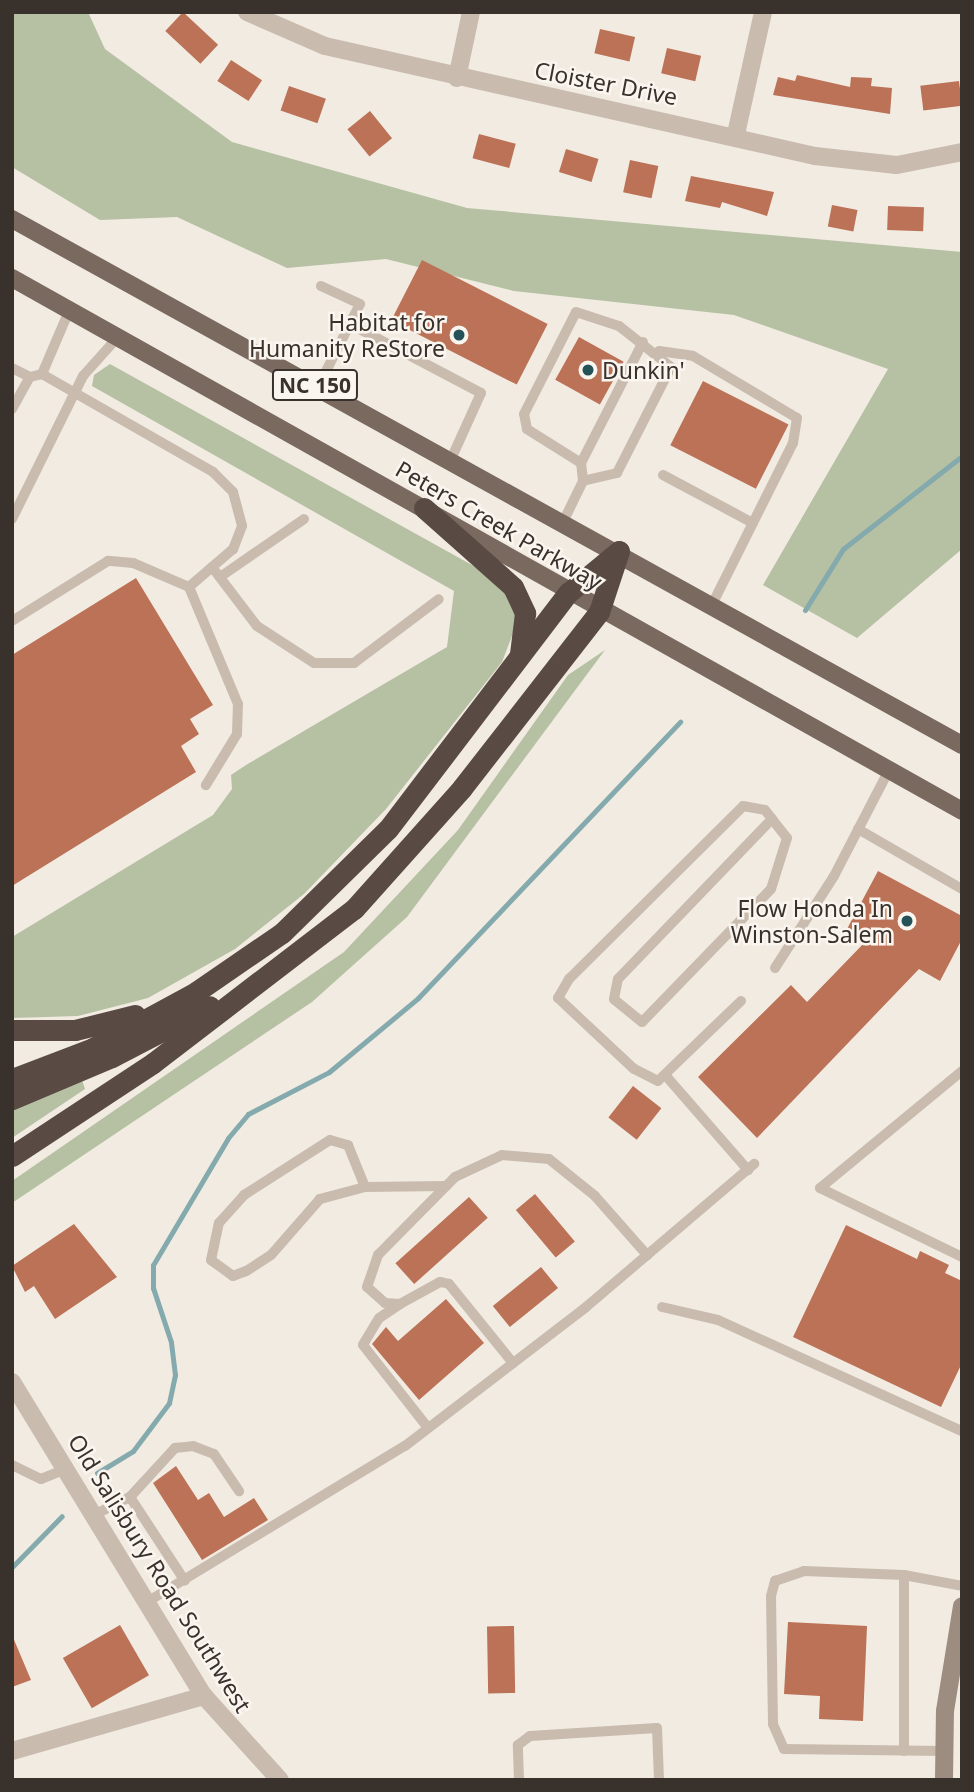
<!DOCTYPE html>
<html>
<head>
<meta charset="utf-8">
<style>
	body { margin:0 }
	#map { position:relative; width:974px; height:1792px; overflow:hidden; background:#f2ebe2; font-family:"Noto Sans",sans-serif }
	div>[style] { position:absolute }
	.green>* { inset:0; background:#b6c0a3 }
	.stream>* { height:5px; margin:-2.5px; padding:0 2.5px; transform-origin:2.5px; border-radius:2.5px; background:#84aaad }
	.building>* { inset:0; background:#bb7257; transform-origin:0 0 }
	.lane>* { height:10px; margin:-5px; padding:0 5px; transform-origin:5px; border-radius:5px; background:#c9bcaf }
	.street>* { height:18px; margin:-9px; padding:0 9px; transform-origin:9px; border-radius:9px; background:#c9bcaf }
	.secondary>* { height:18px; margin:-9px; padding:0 9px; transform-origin:9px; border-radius:9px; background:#9d8c80 }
	.primary>* { height:18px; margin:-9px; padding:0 9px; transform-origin:9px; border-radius:9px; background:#79695f }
	.highway>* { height:21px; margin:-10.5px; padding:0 10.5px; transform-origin:10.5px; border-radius:10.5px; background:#594b44 }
	.dots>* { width:19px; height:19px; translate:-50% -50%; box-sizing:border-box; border:4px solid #faf5ef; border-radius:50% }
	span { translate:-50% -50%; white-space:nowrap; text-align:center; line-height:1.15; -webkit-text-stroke:5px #faf5ef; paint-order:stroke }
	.shield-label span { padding:2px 5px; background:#faf5ef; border:2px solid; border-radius:5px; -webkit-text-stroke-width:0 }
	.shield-label { font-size:21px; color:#39312c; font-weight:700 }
	.street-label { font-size:23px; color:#39312c }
	.poi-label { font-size:23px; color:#39312c }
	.right { translate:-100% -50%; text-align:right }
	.left { translate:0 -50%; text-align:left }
	.frame { position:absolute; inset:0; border:14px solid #39312c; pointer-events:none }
</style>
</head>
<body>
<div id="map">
	<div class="green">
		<i style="clip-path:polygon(12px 12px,88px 12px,105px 49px,232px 142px,467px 208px,962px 252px,962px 549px,857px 638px,763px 585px,888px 369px,734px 315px,514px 291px,386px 259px,287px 268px,177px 217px,100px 220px,12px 167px)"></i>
		<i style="clip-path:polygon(110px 364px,472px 565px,505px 588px,520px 615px,502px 662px,386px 809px,304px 894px,235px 949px,148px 998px,78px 1016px,12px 1018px,12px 937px,213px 815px,232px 789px,231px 775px,246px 765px,447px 647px,454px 591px,92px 386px,94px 375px)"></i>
		<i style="clip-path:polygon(605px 650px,407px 917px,312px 1002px,12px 1203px,12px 1181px,344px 952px,458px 830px,568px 675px)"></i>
		<i style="clip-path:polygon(82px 1080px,85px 1089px,12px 1138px,12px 1106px)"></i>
	</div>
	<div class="stream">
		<i style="left:805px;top:610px;width:72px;rotate:-58.1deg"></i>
		<i style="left:843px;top:549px;width:151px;rotate:-38deg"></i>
		<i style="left:97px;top:1473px;width:42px;rotate:-31.4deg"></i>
		<i style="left:133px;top:1451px;width:60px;rotate:-53.1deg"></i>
		<i style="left:169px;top:1403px;width:29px;rotate:-78deg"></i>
		<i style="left:175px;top:1375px;width:33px;rotate:-97deg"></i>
		<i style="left:171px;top:1342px;width:57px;rotate:-108.4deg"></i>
		<i style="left:153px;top:1288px;width:23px;rotate:-90deg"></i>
		<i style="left:153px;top:1265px;width:147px;rotate:-59.4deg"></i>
		<i style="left:228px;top:1138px;width:31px;rotate:-50deg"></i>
		<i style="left:248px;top:1114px;width:91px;rotate:-27.4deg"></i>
		<i style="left:329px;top:1072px;width:116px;rotate:-39.7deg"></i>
		<i style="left:418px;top:998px;width:381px;rotate:-46.5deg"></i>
		<i style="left:12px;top:1567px;width:71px;rotate:-45.6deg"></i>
	</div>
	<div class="building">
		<i style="left:183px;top:12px;width:48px;height:26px;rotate:43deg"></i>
		<i style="left:600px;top:29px;width:36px;height:25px;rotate:13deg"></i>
		<i style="left:667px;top:48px;width:35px;height:26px;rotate:13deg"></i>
		<i style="left:231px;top:60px;width:37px;height:25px;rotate:33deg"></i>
		<i style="clip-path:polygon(797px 75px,850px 87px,851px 77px,872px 78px,871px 86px,892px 88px,890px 114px,773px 95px,778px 77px,795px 81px)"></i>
		<i style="left:959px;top:81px;width:25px;height:39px;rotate:83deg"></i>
		<i style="left:289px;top:86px;width:39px;height:26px;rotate:19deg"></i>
		<i style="left:370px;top:111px;width:35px;height:29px;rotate:51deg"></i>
		<i style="left:479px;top:134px;width:38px;height:25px;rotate:15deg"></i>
		<i style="left:566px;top:149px;width:34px;height:24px;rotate:17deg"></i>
		<i style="left:630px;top:160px;width:29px;height:33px;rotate:12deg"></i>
		<i style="clip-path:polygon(691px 176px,774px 192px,767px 216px,722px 202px,720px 208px,685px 201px)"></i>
		<i style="left:832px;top:205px;width:26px;height:22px;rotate:11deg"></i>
		<i style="left:888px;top:206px;width:36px;height:24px;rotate:2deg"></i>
		<i style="left:422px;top:260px;width:141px;height:68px;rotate:27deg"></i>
		<i style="left:579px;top:337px;width:51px;height:49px;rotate:29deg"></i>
		<i style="left:703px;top:381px;width:96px;height:72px;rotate:27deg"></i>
		<i style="clip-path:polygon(136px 578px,213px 705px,190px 719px,199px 734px,181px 746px,196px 772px,12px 886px,12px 655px)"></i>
		<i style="clip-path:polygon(878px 871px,962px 916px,962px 939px,940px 981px,919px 969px,757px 1138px,698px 1077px,791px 985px,807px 1002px,867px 940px,847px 929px)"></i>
		<i style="left:633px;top:1086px;width:36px;height:40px;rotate:38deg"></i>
		<i style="left:535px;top:1194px;width:62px;height:25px;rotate:50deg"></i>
		<i style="left:469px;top:1197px;width:28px;height:99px;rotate:48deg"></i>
		<i style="clip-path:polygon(74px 1224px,117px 1277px,55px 1319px,34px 1286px,25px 1292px,12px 1266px)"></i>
		<i style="clip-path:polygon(846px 1225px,917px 1259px,920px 1251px,949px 1265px,945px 1273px,962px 1281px,962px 1363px,941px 1407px,793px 1337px)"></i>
		<i style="left:541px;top:1267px;width:27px;height:62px;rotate:51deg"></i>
		<i style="clip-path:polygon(446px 1299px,484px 1343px,419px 1400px,372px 1344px,386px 1327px,398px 1341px)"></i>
		<i style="clip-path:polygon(176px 1466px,198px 1500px,209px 1493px,224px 1517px,254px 1498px,268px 1520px,202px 1560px,153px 1483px)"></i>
		<i style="clip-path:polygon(788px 1622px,867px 1626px,863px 1721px,819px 1719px,820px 1696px,784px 1694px)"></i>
		<i style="left:120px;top:1625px;width:58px;height:66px;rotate:60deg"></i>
		<i style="left:514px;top:1626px;width:67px;height:27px;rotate:89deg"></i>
		<i style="clip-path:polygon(12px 1635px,31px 1680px,12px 1687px)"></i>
	</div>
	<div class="lane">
		<i style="left:350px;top:324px;width:148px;rotate:27.8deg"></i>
		<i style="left:481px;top:393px;width:72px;rotate:114.4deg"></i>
		<i style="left:659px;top:351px;width:34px;rotate:8deg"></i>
		<i style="left:693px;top:356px;width:121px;rotate:30.8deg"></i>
		<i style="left:797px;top:418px;width:25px;rotate:99deg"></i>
		<i style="left:793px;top:443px;width:179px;rotate:116.6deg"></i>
		<i style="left:12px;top:368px;width:20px;rotate:27deg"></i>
		<i style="left:30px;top:377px;width:12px;rotate:-14deg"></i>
		<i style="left:42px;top:374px;width:197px;rotate:29.8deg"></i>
		<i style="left:213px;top:472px;width:28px;rotate:45deg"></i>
		<i style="left:233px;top:492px;width:35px;rotate:75deg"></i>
		<i style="left:242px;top:526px;width:25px;rotate:111deg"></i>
		<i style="left:233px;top:549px;width:58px;rotate:139.2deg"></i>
		<i style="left:189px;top:587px;width:61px;rotate:-156.8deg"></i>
		<i style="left:133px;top:563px;width:25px;rotate:-175deg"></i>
		<i style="left:108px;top:561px;width:113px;rotate:148deg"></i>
		<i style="left:42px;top:374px;width:69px;rotate:-66.8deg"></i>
		<i style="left:318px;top:387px;width:93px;rotate:-63.2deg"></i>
		<i style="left:360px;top:304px;width:43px;rotate:-155.2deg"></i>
		<i style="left:12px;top:409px;width:37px;rotate:-61deg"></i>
		<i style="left:581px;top:463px;width:136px;rotate:-62.9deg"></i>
		<i style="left:663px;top:475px;width:102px;rotate:28.1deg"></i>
		<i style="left:12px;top:519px;width:160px;rotate:-63.6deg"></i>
		<i style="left:83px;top:376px;width:51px;rotate:-48.2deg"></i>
		<i style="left:564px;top:520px;width:43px;rotate:-64deg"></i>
		<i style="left:583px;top:481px;width:18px;rotate:-96deg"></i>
		<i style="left:581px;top:463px;width:64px;rotate:-147.8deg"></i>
		<i style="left:527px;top:429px;width:15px;rotate:-101deg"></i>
		<i style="left:524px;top:414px;width:114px;rotate:-63deg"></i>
		<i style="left:576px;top:312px;width:45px;rotate:18deg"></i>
		<i style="left:619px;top:326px;width:66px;rotate:38.3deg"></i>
		<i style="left:671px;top:367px;width:119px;rotate:117deg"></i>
		<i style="left:617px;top:473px;width:35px;rotate:167deg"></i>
		<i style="left:212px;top:567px;width:74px;rotate:52.7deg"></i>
		<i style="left:257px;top:626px;width:68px;rotate:33deg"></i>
		<i style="left:314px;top:663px;width:40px"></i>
		<i style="left:354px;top:663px;width:106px;rotate:-37deg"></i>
		<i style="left:220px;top:577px;width:102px;rotate:-34.6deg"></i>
		<i style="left:189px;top:587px;width:127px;rotate:67.3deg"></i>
		<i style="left:238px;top:704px;width:30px;rotate:92deg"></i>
		<i style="left:237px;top:734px;width:60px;rotate:121.3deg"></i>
		<i style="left:858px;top:829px;width:120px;rotate:30deg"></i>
		<i style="left:775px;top:968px;width:109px;rotate:-57.3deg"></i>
		<i style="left:834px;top:876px;width:119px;rotate:-62.6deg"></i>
		<i style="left:741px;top:1001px;width:115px;rotate:136.1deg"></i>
		<i style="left:658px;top:1081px;width:27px;rotate:-153deg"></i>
		<i style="left:634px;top:1069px;width:104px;rotate:-136.9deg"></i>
		<i style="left:558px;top:998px;width:22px;rotate:-60deg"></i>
		<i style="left:569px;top:979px;width:245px;rotate:-44.8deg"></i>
		<i style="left:743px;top:806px;width:22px;rotate:10deg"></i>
		<i style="left:765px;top:810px;width:11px;rotate:52deg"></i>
		<i style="left:772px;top:819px;width:24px;rotate:52deg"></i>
		<i style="left:787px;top:838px;width:53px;rotate:107.4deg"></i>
		<i style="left:771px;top:889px;width:185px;rotate:134.1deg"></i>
		<i style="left:642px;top:1022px;width:36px;rotate:-141deg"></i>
		<i style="left:614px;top:999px;width:20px;rotate:-79deg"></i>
		<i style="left:618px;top:979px;width:222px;rotate:-46.1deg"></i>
		<i style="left:962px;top:1071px;width:184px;rotate:140.5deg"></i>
		<i style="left:820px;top:1188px;width:158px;rotate:25.9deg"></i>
		<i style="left:666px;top:1076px;width:125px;rotate:48.9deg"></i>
		<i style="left:365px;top:1187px;width:47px;rotate:165.1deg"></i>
		<i style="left:320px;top:1199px;width:74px;rotate:131.2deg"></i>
		<i style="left:271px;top:1255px;width:30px;rotate:147deg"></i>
		<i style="left:246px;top:1271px;width:14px;rotate:159deg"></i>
		<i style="left:233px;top:1276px;width:27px;rotate:-144deg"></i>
		<i style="left:211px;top:1260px;width:38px;rotate:-78deg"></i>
		<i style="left:219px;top:1223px;width:38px;rotate:-48deg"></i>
		<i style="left:244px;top:1195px;width:102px;rotate:-32.6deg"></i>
		<i style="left:330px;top:1140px;width:19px;rotate:16deg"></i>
		<i style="left:348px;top:1145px;width:45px;rotate:68deg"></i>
		<i style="left:365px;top:1187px;width:81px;rotate:-0.7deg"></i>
		<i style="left:400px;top:1304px;width:25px;rotate:146deg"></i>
		<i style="left:379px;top:1318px;width:31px;rotate:121deg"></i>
		<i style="left:363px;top:1345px;width:105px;rotate:51.9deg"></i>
		<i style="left:662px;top:1307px;width:57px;rotate:13.1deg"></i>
		<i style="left:718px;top:1320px;width:268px;rotate:24.5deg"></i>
		<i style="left:513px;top:1363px;width:102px;rotate:-129deg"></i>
		<i style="left:449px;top:1284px;width:9px;rotate:-167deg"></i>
		<i style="left:440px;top:1282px;width:46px;rotate:151.2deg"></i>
		<i style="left:400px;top:1304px;width:15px;rotate:-176deg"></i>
		<i style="left:385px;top:1303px;width:24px;rotate:-138deg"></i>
		<i style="left:367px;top:1287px;width:34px;rotate:-71deg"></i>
		<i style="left:378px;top:1255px;width:110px;rotate:-45.4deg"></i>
		<i style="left:455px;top:1177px;width:52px;rotate:-25.1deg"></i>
		<i style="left:502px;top:1155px;width:47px;rotate:4.9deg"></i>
		<i style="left:549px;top:1159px;width:59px;rotate:38.8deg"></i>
		<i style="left:595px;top:1196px;width:79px;rotate:48.6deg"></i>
		<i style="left:12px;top:1465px;width:32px;rotate:26deg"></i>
		<i style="left:41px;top:1479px;width:27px;rotate:-22deg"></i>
		<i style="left:130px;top:1497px;width:100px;rotate:56.8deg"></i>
		<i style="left:94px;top:1515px;width:40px;rotate:-26.6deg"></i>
		<i style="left:130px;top:1497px;width:67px;rotate:-47.4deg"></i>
		<i style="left:175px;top:1448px;width:18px;rotate:-6deg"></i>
		<i style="left:193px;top:1446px;width:22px;rotate:21deg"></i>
		<i style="left:214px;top:1454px;width:45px;rotate:56deg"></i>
		<i style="left:147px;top:1602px;width:301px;rotate:-31.2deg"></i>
		<i style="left:405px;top:1446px;width:228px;rotate:-37.5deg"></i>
		<i style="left:586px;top:1307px;width:221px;rotate:-40.4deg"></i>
		<i style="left:904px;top:1751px;width:176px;rotate:-90deg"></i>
		<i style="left:944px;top:1751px;width:160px;rotate:-179.3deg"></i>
		<i style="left:784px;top:1749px;width:27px;rotate:-114deg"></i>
		<i style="left:773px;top:1724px;width:128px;rotate:-90.9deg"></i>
		<i style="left:771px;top:1596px;width:16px;rotate:-75deg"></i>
		<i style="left:775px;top:1581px;width:31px;rotate:-19deg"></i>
		<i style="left:804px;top:1571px;width:100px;rotate:2.3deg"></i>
		<i style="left:904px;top:1575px;width:59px;rotate:10.7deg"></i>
		<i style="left:519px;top:1780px;width:35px;rotate:-92deg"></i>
		<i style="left:518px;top:1745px;width:15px;rotate:-37deg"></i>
		<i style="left:530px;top:1736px;width:127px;rotate:-3.6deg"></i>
		<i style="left:657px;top:1728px;width:52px;rotate:87.8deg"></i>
	</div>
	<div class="street">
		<i style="left:247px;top:12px;width:85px;rotate:23.6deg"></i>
		<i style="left:325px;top:46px;width:502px;rotate:12.65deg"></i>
		<i style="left:815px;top:156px;width:82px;rotate:6.3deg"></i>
		<i style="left:897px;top:165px;width:66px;rotate:-11.3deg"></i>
		<i style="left:457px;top:78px;width:67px;rotate:-78deg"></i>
		<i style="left:736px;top:134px;width:125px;rotate:-77.5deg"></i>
		<i style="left:12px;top:1382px;width:368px;rotate:58.6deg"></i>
		<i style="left:204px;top:1696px;width:113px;rotate:47.9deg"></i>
		<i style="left:12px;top:1751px;width:200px;rotate:-16deg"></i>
	</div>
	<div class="secondary">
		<i style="left:944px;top:1780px;width:69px;rotate:-89.2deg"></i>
		<i style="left:945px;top:1711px;width:106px;rotate:-80.8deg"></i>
	</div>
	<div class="primary">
		<i style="left:12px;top:219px;width:1086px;rotate:28.97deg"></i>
		<i style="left:12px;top:278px;width:1089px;rotate:29.29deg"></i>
	</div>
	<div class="highway">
		<i style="left:424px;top:508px;width:119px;rotate:41.6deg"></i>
		<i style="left:513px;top:587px;width:29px;rotate:65deg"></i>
		<i style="left:525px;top:613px;width:41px;rotate:97deg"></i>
		<i style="left:12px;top:1030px;width:63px"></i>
		<i style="left:75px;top:1030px;width:62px;rotate:-14deg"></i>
		<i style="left:12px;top:1079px;width:87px;rotate:-20.9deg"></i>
		<i style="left:93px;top:1048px;width:117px;rotate:-28.5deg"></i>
		<i style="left:196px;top:992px;width:104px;rotate:-34.5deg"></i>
		<i style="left:282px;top:933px;width:148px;rotate:-44.5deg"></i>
		<i style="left:388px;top:829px;width:297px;rotate:-52.7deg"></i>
		<i style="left:568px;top:593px;width:66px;rotate:-39.5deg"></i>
		<i style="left:12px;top:1099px;width:108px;rotate:-22.8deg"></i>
		<i style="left:112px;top:1057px;width:110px;rotate:-27.5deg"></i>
		<i style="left:12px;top:1156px;width:169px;rotate:-33.4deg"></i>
		<i style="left:153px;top:1063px;width:253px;rotate:-37.5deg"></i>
		<i style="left:354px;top:909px;width:162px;rotate:-48.2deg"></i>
		<i style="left:462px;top:788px;width:223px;rotate:-52.1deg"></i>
		<i style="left:599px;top:612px;width:64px;rotate:-71.8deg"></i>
	</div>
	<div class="dots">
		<i style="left:459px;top:335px;background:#255257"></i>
		<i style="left:588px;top:370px;background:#255257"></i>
		<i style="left:907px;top:921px;background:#255257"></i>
	</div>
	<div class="shield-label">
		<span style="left:315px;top:385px">NC 150</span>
	</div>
	<div class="street-label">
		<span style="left:606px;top:83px;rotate:11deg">Cloister Drive</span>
		<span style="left:499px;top:525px;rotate:30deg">Peters Creek Parkway</span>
		<span style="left:160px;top:1573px;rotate:58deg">Old Salisbury Road Southwest</span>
	</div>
	<div class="poi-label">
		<span class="right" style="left:445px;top:335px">Habitat for<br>Humanity ReStore</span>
		<span class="left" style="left:602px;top:370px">Dunkin'</span>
		<span class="right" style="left:893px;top:921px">Flow Honda In<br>Winston-Salem</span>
	</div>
	<div class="frame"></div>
</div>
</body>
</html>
